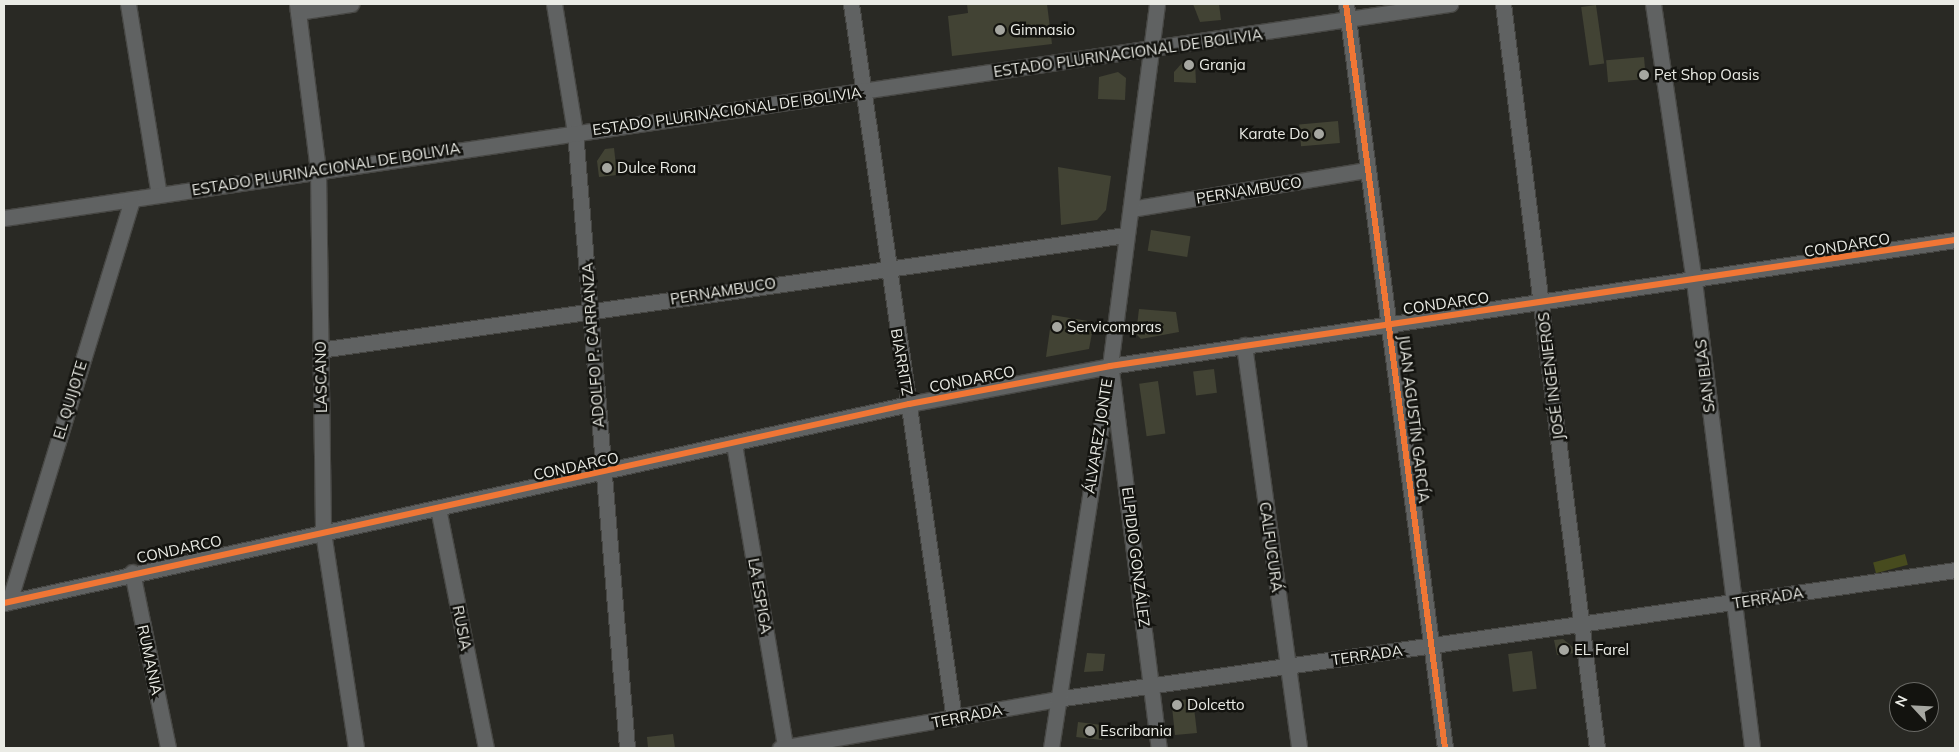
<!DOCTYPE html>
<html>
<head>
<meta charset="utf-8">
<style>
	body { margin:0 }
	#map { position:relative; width:1959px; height:752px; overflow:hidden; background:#292924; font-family:Mulish,sans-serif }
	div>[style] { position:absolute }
	.green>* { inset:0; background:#474b1e; transform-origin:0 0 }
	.building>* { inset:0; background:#424334; transform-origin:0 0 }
	.roads { filter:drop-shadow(1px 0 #474744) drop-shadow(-1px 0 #474744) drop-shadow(0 1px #474744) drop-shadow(0 -1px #474744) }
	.minor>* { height:15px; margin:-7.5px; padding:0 7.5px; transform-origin:7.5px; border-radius:7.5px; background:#606262 }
	.cycleway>* { height:6px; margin:-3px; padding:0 3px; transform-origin:3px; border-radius:3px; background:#f07635 }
	.dots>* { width:14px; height:14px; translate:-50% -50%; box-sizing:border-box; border:2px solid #13130f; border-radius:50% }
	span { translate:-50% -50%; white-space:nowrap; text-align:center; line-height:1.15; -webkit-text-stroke:5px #13130f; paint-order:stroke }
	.poi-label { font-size:15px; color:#eaebe5 }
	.left { translate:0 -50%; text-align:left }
	.right { translate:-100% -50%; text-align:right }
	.street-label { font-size:15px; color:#eaebe5 }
	.frame { position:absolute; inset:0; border:5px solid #eaebe5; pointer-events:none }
	.north { position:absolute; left:1889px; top:682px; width:50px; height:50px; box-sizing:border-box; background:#13130f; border:1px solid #696965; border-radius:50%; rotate:295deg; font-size:14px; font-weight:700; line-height:20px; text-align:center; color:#eaebe5 }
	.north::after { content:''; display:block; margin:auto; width:18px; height:22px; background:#a6a7a1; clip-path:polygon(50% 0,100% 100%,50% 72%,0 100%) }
</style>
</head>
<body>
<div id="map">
	<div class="green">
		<i style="left:1905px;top:554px;width:11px;height:33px;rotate:75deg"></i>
	</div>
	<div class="building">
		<i style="clip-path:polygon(967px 4px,1047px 4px,1052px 44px,952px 56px,948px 16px,968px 13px)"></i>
		<i style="clip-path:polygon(1193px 4px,1219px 4px,1221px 20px,1200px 22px)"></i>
		<i style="left:1596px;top:5px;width:59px;height:15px;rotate:82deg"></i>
		<i style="left:1644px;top:57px;width:22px;height:38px;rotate:85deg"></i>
		<i style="clip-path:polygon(1183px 62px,1195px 62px,1196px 83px,1174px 82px,1174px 72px)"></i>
		<i style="clip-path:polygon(1118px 72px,1126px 78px,1125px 100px,1098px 99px,1099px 77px)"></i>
		<i style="left:1338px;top:121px;width:22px;height:39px;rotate:85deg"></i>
		<i style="clip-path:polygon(614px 148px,617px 175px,599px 177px,597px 161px,605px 149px)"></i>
		<i style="clip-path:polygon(1058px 167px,1111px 176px,1106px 210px,1097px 220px,1061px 225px)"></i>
		<i style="left:1151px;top:230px;width:40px;height:21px;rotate:9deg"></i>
		<i style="clip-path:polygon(1139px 309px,1176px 312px,1179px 332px,1141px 339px,1136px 334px)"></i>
		<i style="clip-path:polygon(1052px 315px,1094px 322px,1089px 349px,1046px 357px)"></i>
		<i style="left:1214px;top:369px;width:24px;height:21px;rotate:83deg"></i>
		<i style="left:1158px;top:381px;width:53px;height:19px;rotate:82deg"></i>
		<i style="clip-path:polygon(1563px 639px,1575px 649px,1576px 653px,1557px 655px,1554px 640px)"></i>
		<i style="left:1532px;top:651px;width:38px;height:24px;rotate:83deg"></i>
		<i style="clip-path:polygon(1087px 653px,1105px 654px,1103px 671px,1084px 672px)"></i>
		<i style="clip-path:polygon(1193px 699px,1197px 733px,1175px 735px,1172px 707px,1178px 700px)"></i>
		<i style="left:1078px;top:722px;width:26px;height:15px;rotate:7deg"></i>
		<i style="clip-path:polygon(673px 734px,675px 748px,648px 748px,647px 737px)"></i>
	</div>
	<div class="roads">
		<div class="minor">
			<i style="left:128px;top:4px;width:193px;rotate:80.8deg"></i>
			<i style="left:297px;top:4px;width:167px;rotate:82.8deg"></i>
			<i style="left:318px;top:170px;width:362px;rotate:89.2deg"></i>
			<i style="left:323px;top:532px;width:219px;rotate:81.3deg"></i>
			<i style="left:554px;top:4px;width:130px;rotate:80.7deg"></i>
			<i style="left:575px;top:132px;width:618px;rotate:85.17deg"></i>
			<i style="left:851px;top:4px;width:722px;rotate:81.8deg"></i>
			<i style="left:1346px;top:4px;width:751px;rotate:82.42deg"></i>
			<i style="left:1503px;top:4px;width:750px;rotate:82.8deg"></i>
			<i style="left:1653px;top:4px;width:280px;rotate:81.6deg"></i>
			<i style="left:1694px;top:281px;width:471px;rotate:82.9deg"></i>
			<i style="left:298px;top:12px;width:54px;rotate:-8.6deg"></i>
			<i style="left:1131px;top:209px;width:239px;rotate:-9.4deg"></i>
			<i style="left:4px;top:218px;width:1462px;rotate:-8.42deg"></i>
			<i style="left:1244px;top:345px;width:407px;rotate:82.2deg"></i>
			<i style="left:320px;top:350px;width:814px;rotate:-8.12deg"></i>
			<i style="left:1111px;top:370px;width:381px;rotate:82.8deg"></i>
			<i style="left:734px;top:444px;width:307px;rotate:80.4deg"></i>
			<i style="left:438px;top:508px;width:245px;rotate:78.7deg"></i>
			<i style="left:132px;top:572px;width:180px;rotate:78.4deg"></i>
			<i style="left:9px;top:602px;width:421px;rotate:-73deg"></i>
			<i style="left:4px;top:603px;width:927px;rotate:-12.4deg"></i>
			<i style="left:909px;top:404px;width:205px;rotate:-10.7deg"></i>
			<i style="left:1110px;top:366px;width:854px;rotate:-8.48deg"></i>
			<i style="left:780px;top:748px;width:281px;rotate:-10deg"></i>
			<i style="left:1057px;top:699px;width:907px;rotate:-8.17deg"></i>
			<i style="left:1051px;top:748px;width:387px;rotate:-81.2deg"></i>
			<i style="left:1110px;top:366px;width:365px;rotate:-82.6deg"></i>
		</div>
	</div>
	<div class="cycleway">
		<i style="left:1346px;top:4px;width:751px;rotate:82.42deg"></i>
		<i style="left:4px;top:603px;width:927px;rotate:-12.4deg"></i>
		<i style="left:909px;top:404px;width:205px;rotate:-10.7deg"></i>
		<i style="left:1110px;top:366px;width:854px;rotate:-8.48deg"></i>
	</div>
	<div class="dots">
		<i style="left:1000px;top:30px;background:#a6a7a1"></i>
		<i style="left:1189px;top:65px;background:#a6a7a1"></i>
		<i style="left:1644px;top:75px;background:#a6a7a1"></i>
		<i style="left:1319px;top:134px;background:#a6a7a1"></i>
		<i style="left:607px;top:168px;background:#a6a7a1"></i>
		<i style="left:1057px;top:327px;background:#a6a7a1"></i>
		<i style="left:1564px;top:650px;background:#a6a7a1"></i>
		<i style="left:1177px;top:705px;background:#a6a7a1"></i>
		<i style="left:1090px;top:731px;background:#a6a7a1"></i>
	</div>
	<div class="poi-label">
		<span class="left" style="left:1010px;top:30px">Gimnasio</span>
		<span class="left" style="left:1199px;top:65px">Granja</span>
		<span class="left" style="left:1654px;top:75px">Pet Shop Oasis</span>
		<span class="right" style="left:1309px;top:134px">Karate Do</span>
		<span class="left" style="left:617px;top:168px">Dulce Rona</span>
		<span class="left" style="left:1067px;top:327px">Servicompras</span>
		<span class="left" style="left:1574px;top:650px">EL Farel</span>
		<span class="left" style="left:1187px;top:705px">Dolcetto</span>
		<span class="left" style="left:1100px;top:731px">Escribania</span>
	</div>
	<div class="street-label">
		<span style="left:1128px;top:53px;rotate:-8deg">ESTADO PLURINACIONAL DE BOLIVIA</span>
		<span style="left:727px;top:111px;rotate:-8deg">ESTADO PLURINACIONAL DE BOLIVIA</span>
		<span style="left:326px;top:169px;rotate:-9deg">ESTADO PLURINACIONAL DE BOLIVIA</span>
		<span style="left:1249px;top:190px;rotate:-9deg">PERNAMBUCO</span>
		<span style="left:1847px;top:245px;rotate:-9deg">CONDARCO</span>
		<span style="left:723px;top:291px;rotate:-9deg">PERNAMBUCO</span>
		<span style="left:1446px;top:303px;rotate:-8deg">CONDARCO</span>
		<span style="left:593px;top:345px;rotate:-94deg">ADOLFO P. CARRANZA</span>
		<span style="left:902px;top:362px;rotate:80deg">BIARRITZ</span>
		<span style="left:1551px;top:376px;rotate:-97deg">JOSÉ INGENIEROS</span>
		<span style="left:1705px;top:376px;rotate:-97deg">SAN BLAS</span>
		<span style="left:321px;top:377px;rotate:-91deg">LASCANO</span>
		<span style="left:972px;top:379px;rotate:-11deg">CONDARCO</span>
		<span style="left:70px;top:400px;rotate:-73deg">EL QUIJOTE</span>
		<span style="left:1414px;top:419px;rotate:83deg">JUAN AGUSTÍN GARCÍA</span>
		<span style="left:1098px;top:436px;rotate:-81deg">ÁLVAREZ JONTE</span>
		<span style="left:576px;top:466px;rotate:-12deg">CONDARCO</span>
		<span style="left:1271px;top:547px;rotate:82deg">CALFUCURÁ</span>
		<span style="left:179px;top:549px;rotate:-12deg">CONDARCO</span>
		<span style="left:1136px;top:557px;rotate:83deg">ELPIDIO GONZÁLEZ</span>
		<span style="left:760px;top:596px;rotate:80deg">LA ESPIGA</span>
		<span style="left:1768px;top:598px;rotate:-9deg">TERRADA</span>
		<span style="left:462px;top:628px;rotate:79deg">RUSIA</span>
		<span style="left:1367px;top:655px;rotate:-8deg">TERRADA</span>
		<span style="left:150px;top:660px;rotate:78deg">RUMANIA</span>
		<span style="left:967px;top:716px;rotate:-11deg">TERRADA</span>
	</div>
	<div class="frame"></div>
	<div class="north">N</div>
</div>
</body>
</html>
